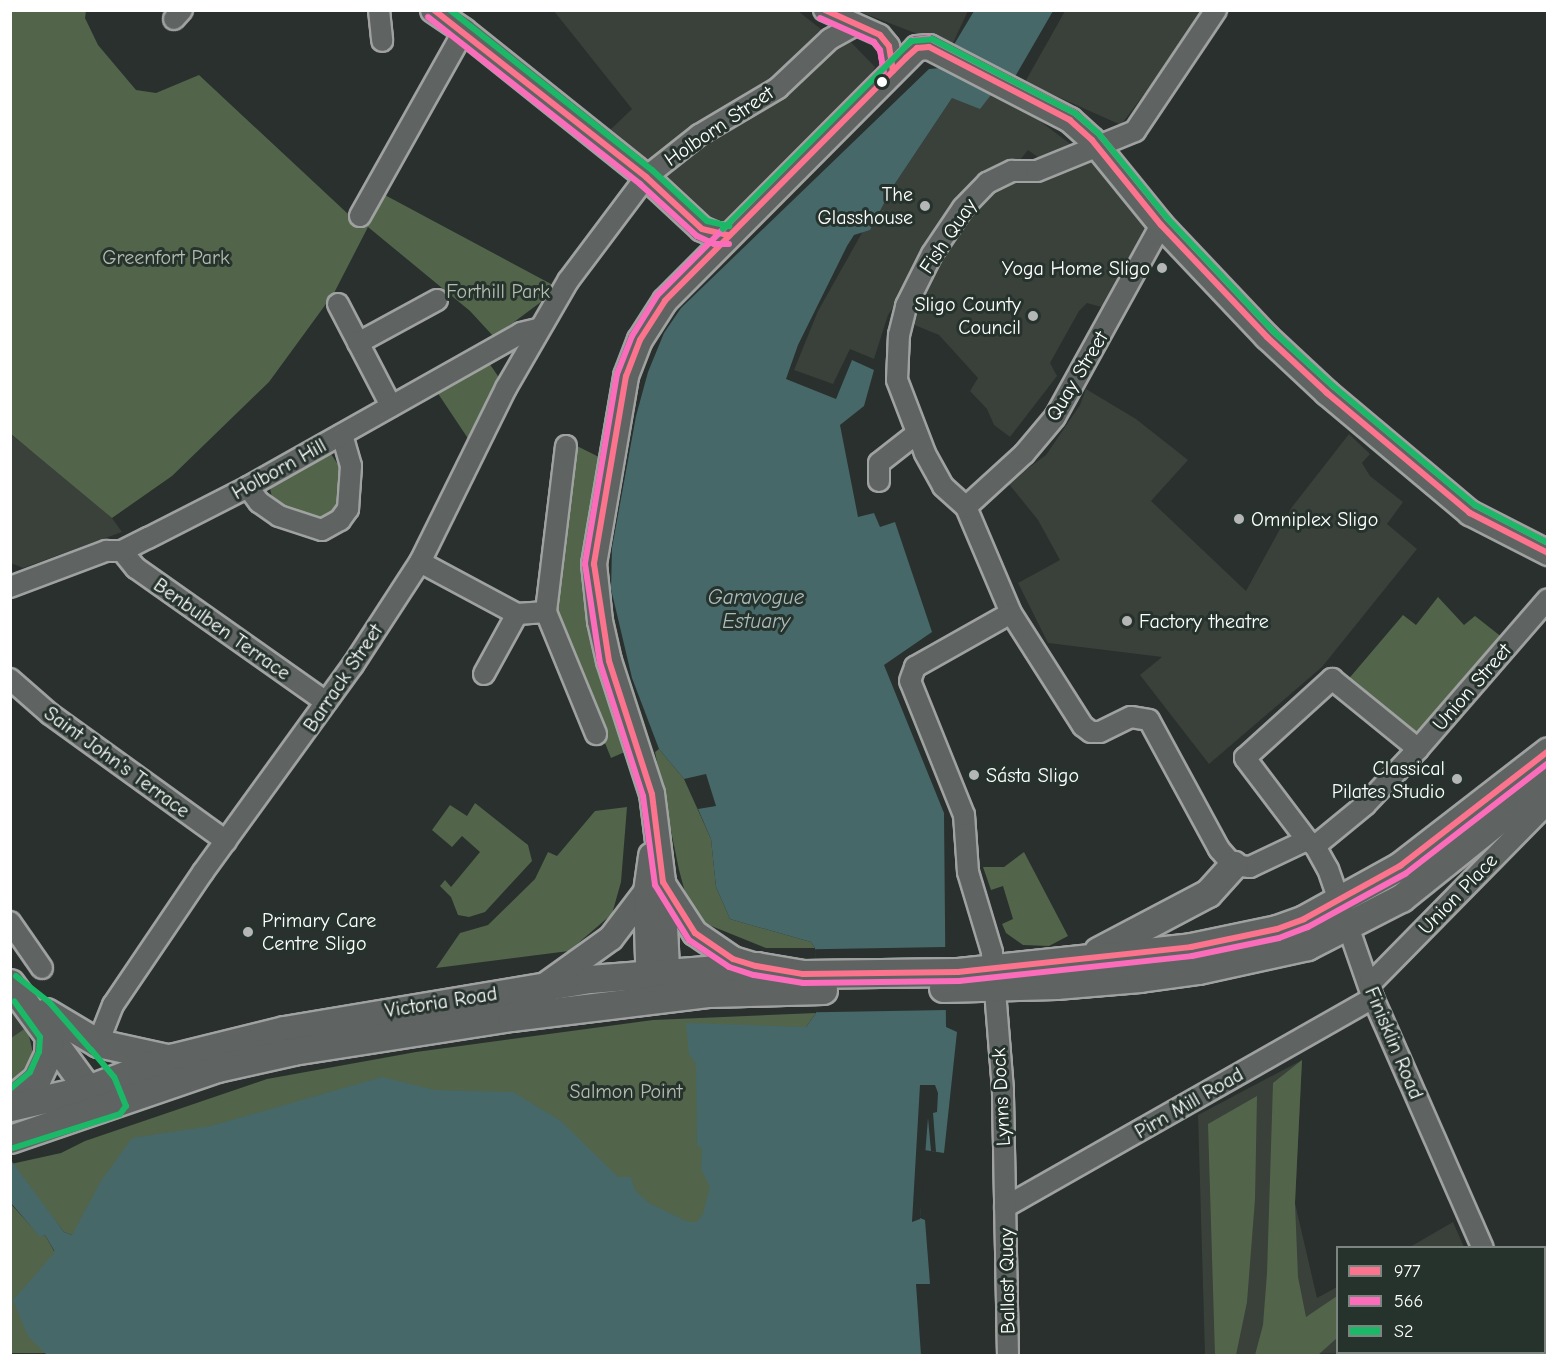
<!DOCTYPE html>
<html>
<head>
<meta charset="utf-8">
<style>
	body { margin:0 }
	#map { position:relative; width:1558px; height:1366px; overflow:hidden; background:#29302d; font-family:"Comic Neue",sans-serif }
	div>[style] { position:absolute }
	.built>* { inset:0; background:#3a403a }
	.green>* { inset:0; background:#52644a }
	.water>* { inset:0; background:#466868 }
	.pier>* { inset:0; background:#29302d; transform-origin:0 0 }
	.roads { filter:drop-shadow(2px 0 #9fa2a0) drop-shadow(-2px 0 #9fa2a0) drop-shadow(0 2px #9fa2a0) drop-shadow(0 -2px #9fa2a0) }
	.minor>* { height:20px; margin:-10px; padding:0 10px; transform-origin:10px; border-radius:10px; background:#5f6362 }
	.major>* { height:24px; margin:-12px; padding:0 12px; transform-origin:12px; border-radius:12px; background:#5f6362 }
	.highway>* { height:27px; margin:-13.5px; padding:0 13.5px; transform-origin:13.5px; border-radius:13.5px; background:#5f6362 }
	.bus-1>* { height:6px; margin:-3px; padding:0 3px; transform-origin:3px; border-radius:3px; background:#fc738d }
	.bus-2>* { height:6px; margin:-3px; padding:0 3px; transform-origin:3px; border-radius:3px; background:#fb6dba }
	.bus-3>* { height:6px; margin:-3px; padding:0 3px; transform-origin:3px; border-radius:3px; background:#1ab867 }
	.dots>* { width:16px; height:16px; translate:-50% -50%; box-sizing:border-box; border:3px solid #26332d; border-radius:50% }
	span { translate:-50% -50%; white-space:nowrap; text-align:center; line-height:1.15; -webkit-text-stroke:6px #26332d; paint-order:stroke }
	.street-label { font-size:20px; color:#fff }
	.poi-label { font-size:20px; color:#fff }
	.right { translate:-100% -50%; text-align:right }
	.left { translate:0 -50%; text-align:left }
	.park-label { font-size:20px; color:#b4bdb0 }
	.water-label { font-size:21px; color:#adbdbe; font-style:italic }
	.frame { position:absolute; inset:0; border:12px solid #fff; pointer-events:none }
	.legend { position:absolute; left:1336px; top:1246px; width:210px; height:108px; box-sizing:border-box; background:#26332d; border:2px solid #7d8581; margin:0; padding:8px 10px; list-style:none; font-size:18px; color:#fff }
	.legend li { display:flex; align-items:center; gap:12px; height:30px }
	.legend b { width:30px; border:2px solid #7d8581 }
</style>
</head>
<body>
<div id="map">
	<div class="built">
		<i style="clip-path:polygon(554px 11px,798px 11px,827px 34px,773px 80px,652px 163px,610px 130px,632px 109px)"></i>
		<i style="clip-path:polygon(858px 11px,968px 11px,951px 47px)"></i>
		<i style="clip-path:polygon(1065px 11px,1206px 11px,1121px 125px,1025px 82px)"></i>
		<i style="clip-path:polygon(844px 35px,875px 67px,869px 79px,731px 221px,716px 227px,661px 178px,663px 169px)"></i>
		<i style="clip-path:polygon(992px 93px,1028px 112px,1073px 146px,1043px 161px,1028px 150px,1020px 160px,979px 179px,888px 315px,874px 359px,850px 349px,833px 384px,794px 370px,818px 311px,863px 231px,870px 230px,892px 188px,952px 98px)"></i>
		<i style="clip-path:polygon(1092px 153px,1153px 227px,1105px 308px,1087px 303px,1079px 311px,1050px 363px,1057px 376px,1010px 437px,994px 425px,987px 409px,970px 391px,978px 378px,939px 335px,912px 324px,919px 296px,953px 232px,993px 188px)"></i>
		<i style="clip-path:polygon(1086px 389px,1136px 419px,1188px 460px,1151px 501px,1246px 591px,1292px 507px,1349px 434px,1370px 454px,1362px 463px,1370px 476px,1403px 502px,1387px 524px,1417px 549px,1322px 667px,1209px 764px,1140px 675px,1162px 657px,1048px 643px,1018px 583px,1060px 560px,1038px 520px,1008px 483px,1046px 455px,1080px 405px)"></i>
		<i style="clip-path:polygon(10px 434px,73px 483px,112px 518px,122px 532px,23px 568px,11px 563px)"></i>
		<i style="clip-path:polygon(10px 1008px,27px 1027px,11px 1038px,10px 1038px)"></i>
		<i style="clip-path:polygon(1302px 1060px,1295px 1203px,1317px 1298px,1337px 1287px,1338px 1352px,1386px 1353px,1205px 1355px,1198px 1115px)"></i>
		<i style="clip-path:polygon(1453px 1222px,1464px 1247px,1408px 1248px)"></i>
		<i style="clip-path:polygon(1547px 1255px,1548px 1355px,1547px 1356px,1544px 1256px)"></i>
	</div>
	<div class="green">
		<i style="clip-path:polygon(10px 11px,86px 11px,85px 18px,98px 45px,136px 90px,156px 93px,199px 75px,347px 213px,367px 227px,383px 194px,553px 285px,545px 299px,494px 337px,470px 311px,368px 227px,334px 293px,269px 382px,172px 476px,112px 518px,11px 434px)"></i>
		<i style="clip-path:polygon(489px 363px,500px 379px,469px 440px,437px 392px)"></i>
		<i style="clip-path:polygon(573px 444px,601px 458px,588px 563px,627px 751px,611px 758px,552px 612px)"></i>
		<i style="clip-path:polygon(331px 454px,341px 469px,337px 513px,318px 523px,274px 507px,270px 488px)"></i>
		<i style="clip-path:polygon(1438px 597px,1464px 625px,1475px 616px,1503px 638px,1412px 738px,1346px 682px,1403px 615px,1416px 625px)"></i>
		<i style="clip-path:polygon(659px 749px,684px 779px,711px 839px,716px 887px,730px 919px,811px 942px,815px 948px,766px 948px,704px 923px,688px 903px,679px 870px,655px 752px)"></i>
		<i style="clip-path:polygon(475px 803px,528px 845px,532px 861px,485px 912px,469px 917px,458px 915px,451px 897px,440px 886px,445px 880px,451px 887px,480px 852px,462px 836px,452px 847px,432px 830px,450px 805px,467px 816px)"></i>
		<i style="clip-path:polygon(627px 807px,621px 882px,612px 914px,569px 951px,436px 968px,460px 933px,488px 925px,535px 879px,548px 852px,557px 856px,595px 811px)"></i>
		<i style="clip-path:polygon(1024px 852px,1068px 936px,1049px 946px,1023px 945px,1006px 933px,1002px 924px,1013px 919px,1003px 886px,991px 890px,983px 867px,1004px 867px)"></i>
		<i style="clip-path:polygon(816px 1013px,806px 1027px,741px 1355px,10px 1353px,10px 1203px,40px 1236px,45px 1235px,54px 1251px,72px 1235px,64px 1232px,11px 1164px,61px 1153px,85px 1141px,267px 1079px,416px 1052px,653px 1020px)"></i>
		<i style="clip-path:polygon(27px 1027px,33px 1053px,29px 1064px,11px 1081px,11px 1038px)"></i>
		<i style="clip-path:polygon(1302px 1060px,1295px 1203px,1298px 1277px,1306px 1317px,1337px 1296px,1337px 1338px,1318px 1355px,1255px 1355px,1263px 1325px,1267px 1273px,1273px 1083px)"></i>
		<i style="clip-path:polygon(1257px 1096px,1255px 1199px,1247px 1302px,1236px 1355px,1215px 1355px,1208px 1124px)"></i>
	</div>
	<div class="water">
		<i style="clip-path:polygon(974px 11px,1053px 11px,1016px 75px,1001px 82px,980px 109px,952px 98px,892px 188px,870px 230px,854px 235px,847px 246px,798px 345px,786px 379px,836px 399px,852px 360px,874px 370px,864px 406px,840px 425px,858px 517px,874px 513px,880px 527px,895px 522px,932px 632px,884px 665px,944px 813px,946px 1027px,957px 1032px,944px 1153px,924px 1150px,920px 1218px,925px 1220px,930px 1284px,916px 1284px,921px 1355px,47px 1355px,28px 1336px,13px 1300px,55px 1252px,45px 1235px,40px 1237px,11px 1203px,10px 1159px,64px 1232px,72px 1235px,101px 1181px,132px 1138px,211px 1126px,382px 1077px,435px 1090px,513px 1092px,561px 1121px,618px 1177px,631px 1177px,635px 1190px,649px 1203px,688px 1222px,697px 1222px,703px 1214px,710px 1187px,701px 1169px,702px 1149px,697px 1145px,696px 1064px,689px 1054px,686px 1023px,806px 1027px,816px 1013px,815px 948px,811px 942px,730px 919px,716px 887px,711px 839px,698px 809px,716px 806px,706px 774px,684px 779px,659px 749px,632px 678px,611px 589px,612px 548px,636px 416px,648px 372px,664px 333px,681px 308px,929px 69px,940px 68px)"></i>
	</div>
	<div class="pier">
		<i style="left:946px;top:947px;width:63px;height:131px;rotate:89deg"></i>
		<i style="clip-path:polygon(920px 1085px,935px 1085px,938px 1093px,937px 1112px,933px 1113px,936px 1152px,931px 1151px,928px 1118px,920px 1219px,912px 1222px)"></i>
	</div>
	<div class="roads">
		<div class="minor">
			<i style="left:379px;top:10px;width:31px;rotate:84deg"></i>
			<i style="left:824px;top:10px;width:61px;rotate:24.1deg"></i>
			<i style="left:880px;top:35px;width:14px;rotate:51deg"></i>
			<i style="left:889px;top:46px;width:25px;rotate:81deg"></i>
			<i style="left:174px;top:19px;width:12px;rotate:-48deg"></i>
			<i style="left:360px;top:216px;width:212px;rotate:-60.7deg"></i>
			<i style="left:338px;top:304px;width:115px;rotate:62.5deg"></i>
			<i style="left:358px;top:343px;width:90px;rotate:-28.6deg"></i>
			<i style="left:566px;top:446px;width:167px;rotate:96.9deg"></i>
			<i style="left:546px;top:612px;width:132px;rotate:67.7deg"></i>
			<i style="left:879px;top:481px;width:18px;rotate:-90deg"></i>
			<i style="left:879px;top:463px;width:47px;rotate:-38.1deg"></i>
			<i style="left:248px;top:487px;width:19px;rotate:54deg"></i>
			<i style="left:259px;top:502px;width:24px;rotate:35deg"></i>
			<i style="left:279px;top:516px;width:45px;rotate:18deg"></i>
			<i style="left:322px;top:530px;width:21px;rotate:-29deg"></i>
			<i style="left:340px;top:520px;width:14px;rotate:-54deg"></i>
			<i style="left:348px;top:509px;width:43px;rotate:-86deg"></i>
			<i style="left:351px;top:466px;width:33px;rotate:-106deg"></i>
			<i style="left:966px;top:507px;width:31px;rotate:-138deg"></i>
			<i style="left:943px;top:486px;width:38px;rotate:-119deg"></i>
			<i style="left:925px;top:453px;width:78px;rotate:-111deg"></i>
			<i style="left:897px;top:380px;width:45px;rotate:-87.5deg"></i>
			<i style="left:899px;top:335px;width:30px;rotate:-76deg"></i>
			<i style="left:906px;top:306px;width:58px;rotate:-63.4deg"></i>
			<i style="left:932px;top:254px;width:55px;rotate:-56deg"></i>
			<i style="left:963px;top:208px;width:35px;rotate:-46deg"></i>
			<i style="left:987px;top:183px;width:28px;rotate:-26deg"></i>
			<i style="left:1012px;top:171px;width:25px"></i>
			<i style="left:1037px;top:171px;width:106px;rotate:-22.2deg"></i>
			<i style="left:1135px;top:131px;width:146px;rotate:-56.2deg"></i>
			<i style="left:966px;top:507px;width:115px;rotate:67deg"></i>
			<i style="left:1011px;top:613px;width:134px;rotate:57.5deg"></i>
			<i style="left:1083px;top:726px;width:10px;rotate:37deg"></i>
			<i style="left:1091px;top:732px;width:9px"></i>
			<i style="left:1100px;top:732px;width:34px;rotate:-26deg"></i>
			<i style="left:1131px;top:717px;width:18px;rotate:9deg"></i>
			<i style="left:1149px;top:720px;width:147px;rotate:61.5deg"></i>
			<i style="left:1219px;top:849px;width:21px;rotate:49deg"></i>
			<i style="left:1233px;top:865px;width:17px;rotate:7deg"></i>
			<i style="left:1250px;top:867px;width:63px;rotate:-25.3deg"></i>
			<i style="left:966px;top:507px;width:79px;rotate:-42.4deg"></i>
			<i style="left:1024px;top:454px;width:48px;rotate:-50deg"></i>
			<i style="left:1055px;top:417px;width:219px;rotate:-61.1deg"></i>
			<i style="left:122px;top:551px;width:22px;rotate:51deg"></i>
			<i style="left:136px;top:568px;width:232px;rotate:35.2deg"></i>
			<i style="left:420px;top:562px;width:110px;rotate:28.2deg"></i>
			<i style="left:517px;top:614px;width:29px;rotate:-4deg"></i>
			<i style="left:10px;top:587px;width:103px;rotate:-20.6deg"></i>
			<i style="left:106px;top:551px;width:16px"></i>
			<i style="left:122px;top:551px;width:29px;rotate:-27deg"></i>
			<i style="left:148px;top:538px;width:112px;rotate:-27deg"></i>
			<i style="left:248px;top:487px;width:313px;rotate:-29.4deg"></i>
			<i style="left:521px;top:333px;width:16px;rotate:-14deg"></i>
			<i style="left:484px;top:674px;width:68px;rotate:-61.2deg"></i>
			<i style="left:10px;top:679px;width:53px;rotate:41.2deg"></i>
			<i style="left:50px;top:714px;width:217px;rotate:35.8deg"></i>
			<i style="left:1307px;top:840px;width:10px;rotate:37deg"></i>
			<i style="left:1315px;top:846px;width:26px;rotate:61deg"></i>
			<i style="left:1328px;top:869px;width:137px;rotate:70.8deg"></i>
			<i style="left:1373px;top:998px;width:273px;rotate:66.3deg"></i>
			<i style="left:1307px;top:840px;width:103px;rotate:-127.1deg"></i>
			<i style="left:1245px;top:758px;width:118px;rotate:-42.2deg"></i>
			<i style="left:1332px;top:679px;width:111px;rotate:39.1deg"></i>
			<i style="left:1315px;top:846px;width:65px;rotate:-39.4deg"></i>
			<i style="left:1365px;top:805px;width:77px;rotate:-46.6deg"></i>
			<i style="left:1418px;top:749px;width:198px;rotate:-49.1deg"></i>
			<i style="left:10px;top:922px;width:56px;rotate:55.2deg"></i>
			<i style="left:1369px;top:985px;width:255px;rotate:-45.5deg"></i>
			<i style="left:98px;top:1043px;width:41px;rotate:-68.5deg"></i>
			<i style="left:113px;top:1005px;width:161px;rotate:-55.9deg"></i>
			<i style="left:203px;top:872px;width:256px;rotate:-54.1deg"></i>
			<i style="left:353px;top:665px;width:123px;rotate:-57deg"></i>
			<i style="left:420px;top:562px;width:194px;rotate:-63.7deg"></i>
			<i style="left:506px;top:388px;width:124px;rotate:-59.9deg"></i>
			<i style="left:568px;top:281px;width:130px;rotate:-53.1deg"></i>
			<i style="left:646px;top:177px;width:68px;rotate:-38.4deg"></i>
			<i style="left:699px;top:135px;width:92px;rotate:-30.7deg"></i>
			<i style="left:778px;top:88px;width:71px;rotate:-43.3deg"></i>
			<i style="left:830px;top:39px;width:26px;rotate:-29deg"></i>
			<i style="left:1005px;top:1207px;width:423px;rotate:-29.6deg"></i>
			<i style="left:1523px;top:1352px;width:4px;rotate:90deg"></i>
			<i style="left:1008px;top:1356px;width:266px;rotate:-91.1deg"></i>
			<i style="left:1003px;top:1090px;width:138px;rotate:-94.6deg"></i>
			<i style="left:992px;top:952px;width:84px;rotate:-106.7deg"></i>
			<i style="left:968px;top:872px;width:57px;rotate:-94deg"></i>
			<i style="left:964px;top:815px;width:144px;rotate:-111.9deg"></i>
			<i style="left:910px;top:681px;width:15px;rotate:-70deg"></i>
			<i style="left:915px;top:667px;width:110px;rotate:-29.4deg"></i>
		</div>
		<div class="major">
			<i style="left:433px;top:10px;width:37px;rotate:34deg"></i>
			<i style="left:464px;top:31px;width:233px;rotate:38.7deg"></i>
			<i style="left:646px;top:177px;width:76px;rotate:42.9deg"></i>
			<i style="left:702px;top:229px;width:15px;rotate:23deg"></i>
			<i style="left:716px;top:235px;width:13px"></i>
			<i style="left:665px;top:887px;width:55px;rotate:56.9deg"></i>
			<i style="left:695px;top:933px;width:46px;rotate:34.4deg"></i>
			<i style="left:733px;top:959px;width:24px;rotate:17deg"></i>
			<i style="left:544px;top:986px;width:82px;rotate:-35.6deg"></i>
			<i style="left:611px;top:938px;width:58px;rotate:-52.7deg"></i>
			<i style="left:668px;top:992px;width:110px;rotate:-92.6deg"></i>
			<i style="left:663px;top:882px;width:89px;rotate:-97.1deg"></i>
			<i style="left:652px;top:794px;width:140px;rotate:-107.9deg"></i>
			<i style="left:609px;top:661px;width:41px;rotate:-102.7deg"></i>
			<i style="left:600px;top:621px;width:57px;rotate:-96deg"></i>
			<i style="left:594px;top:564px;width:191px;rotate:-80.3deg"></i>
			<i style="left:626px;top:376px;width:39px;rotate:-69deg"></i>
			<i style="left:640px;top:340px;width:46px;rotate:-57.3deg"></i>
			<i style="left:665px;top:301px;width:357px;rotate:-45.1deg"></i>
			<i style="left:917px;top:48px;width:12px;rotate:-5deg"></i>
			<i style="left:929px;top:47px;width:159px;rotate:27.4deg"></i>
			<i style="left:1070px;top:120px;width:30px;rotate:42deg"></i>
			<i style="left:1092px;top:140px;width:109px;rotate:50.9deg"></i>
			<i style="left:1161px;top:225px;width:154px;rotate:46.6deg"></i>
			<i style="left:1267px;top:337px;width:82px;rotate:43deg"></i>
			<i style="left:1327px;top:393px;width:187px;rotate:40deg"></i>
			<i style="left:1470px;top:513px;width:88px;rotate:27.1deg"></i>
			<i style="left:649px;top:993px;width:101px;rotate:-91.7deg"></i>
			<i style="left:646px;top:892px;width:37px;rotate:-82deg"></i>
		</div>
		<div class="highway">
			<i style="left:1098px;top:951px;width:124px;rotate:-27.8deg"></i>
			<i style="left:1208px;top:893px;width:38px;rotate:-48deg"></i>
			<i style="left:10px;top:983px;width:132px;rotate:53.7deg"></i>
			<i style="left:88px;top:1089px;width:15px;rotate:70deg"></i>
			<i style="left:943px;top:988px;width:113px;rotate:-1.5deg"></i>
			<i style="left:1056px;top:985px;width:84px;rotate:-4.8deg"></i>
			<i style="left:1140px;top:978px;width:59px;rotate:-7.9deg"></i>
			<i style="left:1198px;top:970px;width:112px;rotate:-12.4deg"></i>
			<i style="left:1307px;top:946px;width:106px;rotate:-27.1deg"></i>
			<i style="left:1401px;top:898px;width:189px;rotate:-38.8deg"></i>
			<i style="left:46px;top:1012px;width:61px;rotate:30.8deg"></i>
			<i style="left:98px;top:1043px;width:70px;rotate:12.4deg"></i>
			<i style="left:10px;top:1101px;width:35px;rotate:-40deg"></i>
			<i style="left:37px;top:1078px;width:26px;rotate:-65deg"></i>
			<i style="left:48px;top:1054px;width:20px;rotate:-87deg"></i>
			<i style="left:10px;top:1107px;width:80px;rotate:-13deg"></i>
			<i style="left:88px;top:1089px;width:88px;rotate:-20.7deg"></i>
			<i style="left:170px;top:1058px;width:117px;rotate:-13.8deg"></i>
			<i style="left:284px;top:1030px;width:310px;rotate:-9.5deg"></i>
			<i style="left:590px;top:979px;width:167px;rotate:-4.5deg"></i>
			<i style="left:756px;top:966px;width:48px;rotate:9.7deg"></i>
			<i style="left:803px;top:974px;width:155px;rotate:-0.7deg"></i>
			<i style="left:958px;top:972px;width:234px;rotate:-6.1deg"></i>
			<i style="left:1191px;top:947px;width:88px;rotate:-11.8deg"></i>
			<i style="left:1277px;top:929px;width:29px;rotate:-20deg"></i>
			<i style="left:1304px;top:919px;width:110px;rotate:-28.9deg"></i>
			<i style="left:1400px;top:866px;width:187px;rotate:-37.8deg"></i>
			<i style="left:10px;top:1139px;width:219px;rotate:-18.9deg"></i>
			<i style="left:217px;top:1068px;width:78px;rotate:-12.6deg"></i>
			<i style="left:293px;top:1051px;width:221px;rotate:-8.9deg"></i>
			<i style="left:511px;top:1017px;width:200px;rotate:-6.9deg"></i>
			<i style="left:710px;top:993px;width:113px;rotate:-1.5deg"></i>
		</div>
	</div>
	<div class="bus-1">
		<i style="left:434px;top:10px;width:270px;rotate:38.2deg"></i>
		<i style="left:646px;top:177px;width:76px;rotate:42.9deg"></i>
		<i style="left:702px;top:229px;width:28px;rotate:13deg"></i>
		<i style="left:825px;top:10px;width:60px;rotate:24.4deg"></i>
		<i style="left:880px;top:35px;width:14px;rotate:51deg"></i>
		<i style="left:889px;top:46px;width:25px;rotate:81deg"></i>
		<i style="left:1548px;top:553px;width:88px;rotate:-152.9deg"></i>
		<i style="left:1470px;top:513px;width:187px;rotate:-140deg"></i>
		<i style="left:1327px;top:393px;width:82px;rotate:-137deg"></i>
		<i style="left:1267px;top:337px;width:154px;rotate:-133.4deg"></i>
		<i style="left:1161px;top:225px;width:109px;rotate:-129.1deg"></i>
		<i style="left:1092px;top:140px;width:30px;rotate:-138deg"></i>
		<i style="left:1070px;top:120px;width:159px;rotate:-152.6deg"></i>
		<i style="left:929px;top:47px;width:12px;rotate:175deg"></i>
		<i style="left:917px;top:48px;width:15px;rotate:138deg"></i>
		<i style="left:906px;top:58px;width:342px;rotate:134.8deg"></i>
		<i style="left:665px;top:301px;width:46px;rotate:122.7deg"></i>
		<i style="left:640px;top:340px;width:39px;rotate:111deg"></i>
		<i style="left:626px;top:376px;width:191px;rotate:99.7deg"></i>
		<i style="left:594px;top:564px;width:98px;rotate:81.2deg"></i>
		<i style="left:609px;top:661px;width:140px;rotate:72.1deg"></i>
		<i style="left:652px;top:794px;width:89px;rotate:82.9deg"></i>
		<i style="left:663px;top:882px;width:60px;rotate:57.9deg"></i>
		<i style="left:695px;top:933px;width:46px;rotate:34.4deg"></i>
		<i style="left:733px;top:959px;width:24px;rotate:17deg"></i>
		<i style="left:756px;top:966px;width:48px;rotate:9.7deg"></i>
		<i style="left:803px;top:974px;width:155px;rotate:-0.7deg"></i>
		<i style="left:958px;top:972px;width:234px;rotate:-6.1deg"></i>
		<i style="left:1191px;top:947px;width:88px;rotate:-11.8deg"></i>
		<i style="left:1277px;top:929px;width:29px;rotate:-20deg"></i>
		<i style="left:1304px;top:919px;width:110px;rotate:-28.9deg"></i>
		<i style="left:1400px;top:866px;width:187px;rotate:-37.8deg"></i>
	</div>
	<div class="bus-2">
		<i style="left:428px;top:17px;width:270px;rotate:38.2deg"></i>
		<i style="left:640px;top:184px;width:77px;rotate:42.4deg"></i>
		<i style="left:697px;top:236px;width:19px;rotate:25deg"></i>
		<i style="left:714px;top:244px;width:15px"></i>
		<i style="left:820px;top:18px;width:59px;rotate:24deg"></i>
		<i style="left:874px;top:42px;width:10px;rotate:53deg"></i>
		<i style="left:880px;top:50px;width:22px;rotate:80deg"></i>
		<i style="left:1548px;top:543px;width:82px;rotate:-152.5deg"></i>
		<i style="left:1475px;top:505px;width:185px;rotate:-140deg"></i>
		<i style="left:1333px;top:386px;width:81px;rotate:-137.5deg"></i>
		<i style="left:1273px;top:331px;width:154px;rotate:-133.2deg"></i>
		<i style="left:1168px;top:219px;width:109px;rotate:-129.1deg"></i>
		<i style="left:1099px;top:134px;width:32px;rotate:-139deg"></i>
		<i style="left:1075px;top:113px;width:164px;rotate:-152.8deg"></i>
		<i style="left:929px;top:38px;width:16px;rotate:173deg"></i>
		<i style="left:913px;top:40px;width:17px;rotate:140deg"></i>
		<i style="left:900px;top:51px;width:345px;rotate:134.8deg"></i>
		<i style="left:657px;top:296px;width:47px;rotate:122deg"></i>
		<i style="left:632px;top:336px;width:41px;rotate:111.5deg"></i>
		<i style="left:617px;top:374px;width:193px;rotate:99.6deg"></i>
		<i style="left:585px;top:564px;width:100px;rotate:81.4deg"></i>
		<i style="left:600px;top:663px;width:140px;rotate:72.1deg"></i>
		<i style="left:643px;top:796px;width:90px;rotate:82.3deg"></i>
		<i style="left:655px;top:885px;width:65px;rotate:58.3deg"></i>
		<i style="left:689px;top:940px;width:48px;rotate:34deg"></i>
		<i style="left:729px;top:967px;width:26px;rotate:18deg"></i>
		<i style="left:754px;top:975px;width:50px;rotate:9.3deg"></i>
		<i style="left:803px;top:983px;width:156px;rotate:-0.7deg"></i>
		<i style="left:959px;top:981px;width:234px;rotate:-6.1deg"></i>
		<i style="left:1192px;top:956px;width:89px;rotate:-11.7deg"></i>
		<i style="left:1279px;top:938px;width:31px;rotate:-21deg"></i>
		<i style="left:1308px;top:927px;width:111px;rotate:-28.7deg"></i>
		<i style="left:1405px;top:874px;width:181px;rotate:-37.8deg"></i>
	</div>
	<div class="bus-3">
		<i style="left:450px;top:10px;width:258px;rotate:38.4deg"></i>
		<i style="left:652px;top:170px;width:75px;rotate:42.8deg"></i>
		<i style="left:707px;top:221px;width:23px;rotate:13deg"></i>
		<i style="left:723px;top:229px;width:266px;rotate:-45deg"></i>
		<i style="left:911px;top:41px;width:21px;rotate:-5deg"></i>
		<i style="left:932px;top:39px;width:161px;rotate:27.4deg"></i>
		<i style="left:1075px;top:113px;width:32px;rotate:41deg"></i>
		<i style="left:1099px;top:134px;width:109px;rotate:50.9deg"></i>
		<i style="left:1168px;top:219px;width:154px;rotate:46.8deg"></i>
		<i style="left:1273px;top:331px;width:81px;rotate:42.5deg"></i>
		<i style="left:1333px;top:386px;width:185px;rotate:40deg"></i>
		<i style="left:1475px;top:505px;width:82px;rotate:27.5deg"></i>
		<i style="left:10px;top:1089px;width:26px;rotate:-40deg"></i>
		<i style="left:30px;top:1072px;width:22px;rotate:-66deg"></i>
		<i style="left:39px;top:1052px;width:15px;rotate:-86deg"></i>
		<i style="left:40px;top:1037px;width:44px;rotate:-125.8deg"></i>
		<i style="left:13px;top:1148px;width:112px;rotate:-17.6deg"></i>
		<i style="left:120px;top:1114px;width:10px;rotate:-53deg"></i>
		<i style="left:126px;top:1106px;width:31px;rotate:-112deg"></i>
		<i style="left:114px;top:1077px;width:35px;rotate:-130deg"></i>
		<i style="left:91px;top:1050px;width:64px;rotate:-131.2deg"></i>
		<i style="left:49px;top:1002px;width:42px;rotate:-141.8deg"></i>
	</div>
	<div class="dots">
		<i style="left:882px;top:82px;background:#fff"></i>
		<i style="left:925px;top:206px;background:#b4b7b6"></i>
		<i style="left:1162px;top:268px;background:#b4b7b6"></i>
		<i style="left:1033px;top:316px;background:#b4b7b6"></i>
		<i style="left:1239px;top:519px;background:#b4b7b6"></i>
		<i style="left:1127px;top:621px;background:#b4b7b6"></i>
		<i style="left:974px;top:775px;background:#b4b7b6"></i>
		<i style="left:1457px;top:779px;background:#b4b7b6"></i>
		<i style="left:248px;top:932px;background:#b4b7b6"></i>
	</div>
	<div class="street-label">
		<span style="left:719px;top:126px;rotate:-34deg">Holborn Street</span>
		<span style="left:948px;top:236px;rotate:-56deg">Fish Quay</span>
		<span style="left:1077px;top:376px;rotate:-59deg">Quay Street</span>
		<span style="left:279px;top:469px;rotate:-29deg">Holborn Hill</span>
		<span style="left:222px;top:629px;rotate:35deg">Benbulben Terrace</span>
		<span style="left:343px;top:678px;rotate:-56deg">Barrack Street</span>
		<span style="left:1472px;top:687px;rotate:-49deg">Union Street</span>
		<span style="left:117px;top:762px;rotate:36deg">Saint John's Terrace</span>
		<span style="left:1458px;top:894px;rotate:-46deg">Union Place</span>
		<span style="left:441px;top:1002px;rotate:-9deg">Victoria Road</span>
		<span style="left:1394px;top:1043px;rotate:67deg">Finisklin Road</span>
		<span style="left:1001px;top:1097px;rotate:-93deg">Lynns Dock</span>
		<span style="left:1189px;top:1103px;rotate:-30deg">Pirn Mill Road</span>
		<span style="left:1007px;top:1281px;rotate:-91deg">Ballast Quay</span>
	</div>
	<div class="poi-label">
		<span class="right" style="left:913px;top:206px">The<br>Glasshouse</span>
		<span class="right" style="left:1150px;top:268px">Yoga Home Sligo</span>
		<span class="right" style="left:1021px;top:316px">Sligo County<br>Council</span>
		<span class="left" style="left:1251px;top:519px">Omniplex Sligo</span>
		<span class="left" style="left:1139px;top:621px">Factory theatre</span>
		<span class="right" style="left:1445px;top:780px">Classical<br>Pilates Studio</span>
		<span class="left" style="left:986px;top:775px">Sásta Sligo</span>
		<span class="left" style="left:262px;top:932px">Primary Care<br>Centre Sligo</span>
	</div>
	<div class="park-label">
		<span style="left:166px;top:257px">Greenfort Park</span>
		<span style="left:498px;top:291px">Forthill Park</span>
		<span style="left:626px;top:1091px">Salmon Point</span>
	</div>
	<div class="water-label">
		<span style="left:756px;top:609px">Garavogue<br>Estuary</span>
	</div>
	<div class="frame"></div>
	<ul class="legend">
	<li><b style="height:8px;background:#fc738d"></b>977</li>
	<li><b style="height:8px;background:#fb6dba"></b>566</li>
	<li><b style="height:8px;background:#1ab867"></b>S2</li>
	</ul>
</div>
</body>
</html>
